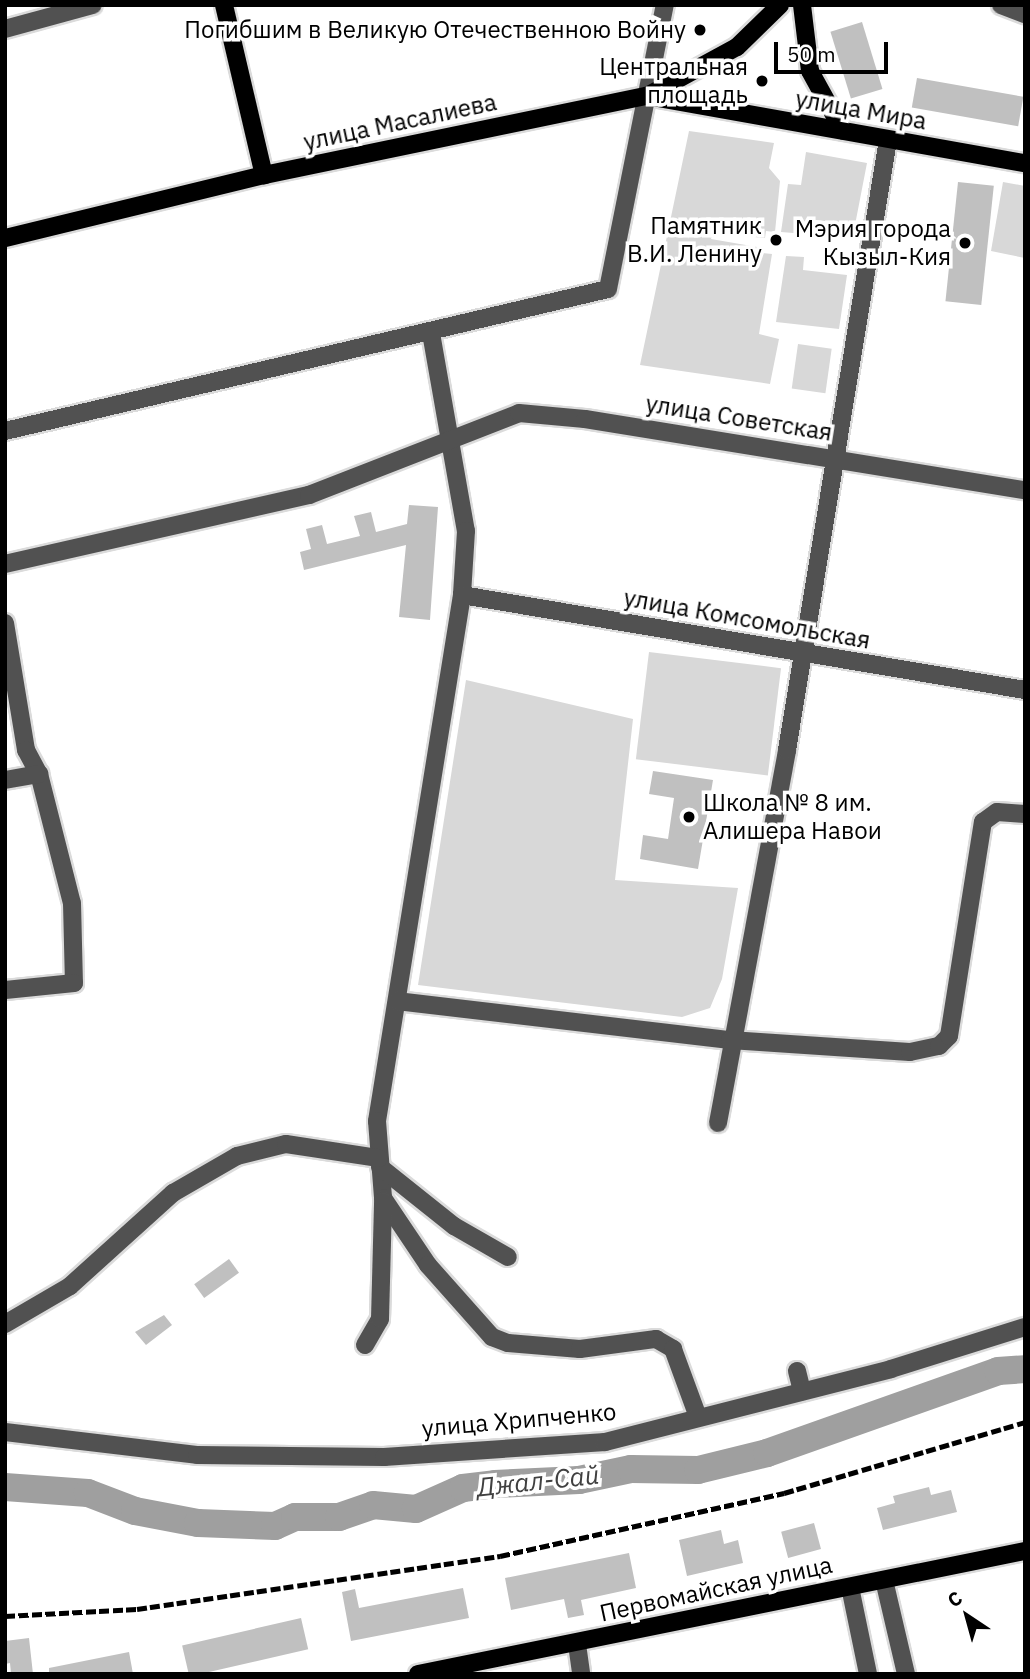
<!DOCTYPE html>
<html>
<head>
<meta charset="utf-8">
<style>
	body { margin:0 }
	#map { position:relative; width:1030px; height:1679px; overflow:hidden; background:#fff; font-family:"IBM Plex Sans",sans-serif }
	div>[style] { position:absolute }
	.green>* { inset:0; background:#d8d8d8; transform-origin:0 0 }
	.river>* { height:28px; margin:-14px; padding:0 14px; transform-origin:14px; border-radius:14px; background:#9f9f9f }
	.building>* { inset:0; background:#c0c0c0; transform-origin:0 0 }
	.roads { filter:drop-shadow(2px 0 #dbdbdb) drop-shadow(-2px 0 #dbdbdb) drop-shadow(0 2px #dbdbdb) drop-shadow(0 -2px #dbdbdb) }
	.minor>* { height:18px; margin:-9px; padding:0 9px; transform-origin:9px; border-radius:9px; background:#515151 }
	.major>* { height:18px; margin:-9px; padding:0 9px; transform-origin:9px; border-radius:9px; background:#000 }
	.rail>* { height:4.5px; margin-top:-2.25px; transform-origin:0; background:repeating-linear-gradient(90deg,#000 0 10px,transparent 0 13.5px) }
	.dots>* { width:19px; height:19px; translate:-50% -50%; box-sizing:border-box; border:4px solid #fff; border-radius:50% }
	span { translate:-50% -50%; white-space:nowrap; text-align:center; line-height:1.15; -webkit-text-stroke:7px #fff; paint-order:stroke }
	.poi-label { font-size:24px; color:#000 }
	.right { translate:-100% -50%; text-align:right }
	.left { translate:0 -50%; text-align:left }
	.street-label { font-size:24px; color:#000 }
	.water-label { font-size:26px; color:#404040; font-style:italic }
	.frame { position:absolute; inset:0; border:7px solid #000; pointer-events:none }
	.north { position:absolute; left:932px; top:1581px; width:70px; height:70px; -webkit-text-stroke:5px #fff; paint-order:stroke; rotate:324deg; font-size:19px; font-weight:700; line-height:28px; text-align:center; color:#000 }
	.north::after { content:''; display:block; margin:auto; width:24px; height:32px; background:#000; clip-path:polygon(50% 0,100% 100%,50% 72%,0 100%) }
	.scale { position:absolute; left:774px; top:42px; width:114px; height:32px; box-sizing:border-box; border:4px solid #000; border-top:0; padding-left:9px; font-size:21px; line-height:24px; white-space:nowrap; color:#000; -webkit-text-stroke:5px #fff; paint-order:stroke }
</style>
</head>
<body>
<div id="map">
	<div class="green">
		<i style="clip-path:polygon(689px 131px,774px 143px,769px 168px,780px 181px,775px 232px,766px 231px,765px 238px,713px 233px,711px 239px,763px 248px,762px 253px,772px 254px,759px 334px,779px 339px,770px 384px,640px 365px)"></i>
		<i style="clip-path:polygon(806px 152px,867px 163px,855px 225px,809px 219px,806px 234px,781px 232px,788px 184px,801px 185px)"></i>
		<i style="clip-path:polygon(1003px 182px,1025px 186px,1025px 258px,991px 251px)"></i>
		<i style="clip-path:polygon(786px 256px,804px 257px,803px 270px,847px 275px,839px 329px,776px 322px)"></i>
		<i style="left:798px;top:344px;width:34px;height:45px;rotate:8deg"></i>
		<i style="left:649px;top:652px;width:133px;height:108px;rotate:7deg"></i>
		<i style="clip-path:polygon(466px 680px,633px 719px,615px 880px,738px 888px,722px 979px,710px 1008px,682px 1017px,418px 985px)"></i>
	</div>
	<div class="river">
		<i style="left:5px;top:1487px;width:83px;rotate:4.1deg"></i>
		<i style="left:88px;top:1493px;width:50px;rotate:21deg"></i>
		<i style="left:135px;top:1511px;width:64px;rotate:10.8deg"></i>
		<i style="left:198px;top:1523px;width:77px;rotate:2.2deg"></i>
		<i style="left:275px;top:1526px;width:22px;rotate:-24deg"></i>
		<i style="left:295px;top:1517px;width:44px"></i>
		<i style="left:339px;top:1517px;width:36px;rotate:-19deg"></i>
		<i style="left:373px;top:1505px;width:43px;rotate:5.3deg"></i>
		<i style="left:416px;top:1509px;width:51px;rotate:-24.1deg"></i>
		<i style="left:463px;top:1488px;width:32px;rotate:-7deg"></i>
		<i style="left:495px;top:1484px;width:84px;rotate:-2.7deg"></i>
		<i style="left:579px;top:1480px;width:53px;rotate:-11.9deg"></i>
		<i style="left:631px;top:1469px;width:67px;rotate:0.9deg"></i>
		<i style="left:698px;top:1470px;width:71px;rotate:-13.8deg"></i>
		<i style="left:767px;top:1453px;width:245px;rotate:-19.5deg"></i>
		<i style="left:998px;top:1371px;width:27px;rotate:-4deg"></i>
	</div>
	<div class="building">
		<i style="left:862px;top:22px;width:70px;height:33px;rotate:73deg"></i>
		<i style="left:917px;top:78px;width:108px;height:30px;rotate:10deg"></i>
		<i style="left:958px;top:182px;width:36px;height:120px;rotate:6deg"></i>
		<i style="clip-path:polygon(409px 505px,438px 507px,430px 620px,399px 617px,406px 545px,304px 570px,300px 552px,311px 549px,306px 529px,322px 525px,327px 544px,360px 536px,354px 516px,371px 512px,376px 532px,407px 524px)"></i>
		<i style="clip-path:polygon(653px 771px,713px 780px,698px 869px,640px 859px,643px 835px,668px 839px,674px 798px,649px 794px)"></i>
		<i style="left:229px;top:1259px;width:17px;height:43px;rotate:54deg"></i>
		<i style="clip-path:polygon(164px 1315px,172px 1325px,146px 1345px,135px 1332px)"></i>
		<i style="clip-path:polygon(929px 1487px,931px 1495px,951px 1490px,957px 1512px,883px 1530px,877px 1508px,895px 1503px,893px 1496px)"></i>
		<i style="left:814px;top:1523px;width:27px;height:34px;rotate:75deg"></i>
		<i style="clip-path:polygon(721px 1530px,724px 1544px,738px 1540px,743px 1563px,687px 1576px,679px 1540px)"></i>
		<i style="clip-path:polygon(629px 1553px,636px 1588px,581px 1600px,584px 1615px,568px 1618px,564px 1599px,511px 1610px,505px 1578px)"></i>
		<i style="clip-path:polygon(463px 1588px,469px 1618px,351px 1641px,342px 1592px,355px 1589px,359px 1608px)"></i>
		<i style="left:301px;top:1618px;width:32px;height:122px;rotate:77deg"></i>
		<i style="clip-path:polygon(29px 1638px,33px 1674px,11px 1674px,10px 1663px,5px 1664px,5px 1641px)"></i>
		<i style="clip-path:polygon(129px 1652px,133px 1674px,49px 1674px,49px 1668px)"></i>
	</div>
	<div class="roads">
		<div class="minor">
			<i style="left:1001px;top:5px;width:26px;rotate:21deg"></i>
			<i style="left:5px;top:29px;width:91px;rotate:-15.3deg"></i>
			<i style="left:431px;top:333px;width:201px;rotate:80deg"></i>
			<i style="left:466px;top:531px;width:64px;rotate:93.6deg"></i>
			<i style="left:462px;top:595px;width:533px;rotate:99.18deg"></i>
			<i style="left:377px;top:1121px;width:77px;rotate:85.5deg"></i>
			<i style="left:383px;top:1198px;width:81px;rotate:56.1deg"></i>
			<i style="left:428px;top:1265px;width:96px;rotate:48.4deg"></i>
			<i style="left:492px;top:1337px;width:17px;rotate:21deg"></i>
			<i style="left:508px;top:1343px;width:72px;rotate:4.8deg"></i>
			<i style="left:580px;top:1349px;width:77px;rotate:-7.5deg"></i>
			<i style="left:656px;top:1339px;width:20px;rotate:30deg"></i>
			<i style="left:673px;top:1349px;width:72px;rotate:69.8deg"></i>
			<i style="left:5px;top:431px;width:619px;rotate:-13.25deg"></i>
			<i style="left:608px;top:289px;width:290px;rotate:-78.7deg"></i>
			<i style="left:5px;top:564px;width:312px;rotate:-12.8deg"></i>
			<i style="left:309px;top:495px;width:225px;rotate:-21.3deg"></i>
			<i style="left:519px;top:413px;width:66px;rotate:5.2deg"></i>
			<i style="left:585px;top:419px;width:446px;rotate:9.2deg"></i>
			<i style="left:462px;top:595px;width:571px;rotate:9.58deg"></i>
			<i style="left:5px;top:623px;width:129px;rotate:80.6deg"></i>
			<i style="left:26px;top:750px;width:27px;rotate:62deg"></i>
			<i style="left:39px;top:774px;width:133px;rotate:75.7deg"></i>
			<i style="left:72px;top:903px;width:80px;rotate:88.6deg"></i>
			<i style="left:74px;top:983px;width:69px;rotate:174.2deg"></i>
			<i style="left:5px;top:780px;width:35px;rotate:-10deg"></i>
			<i style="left:397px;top:1001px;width:335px;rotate:6.7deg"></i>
			<i style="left:730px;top:1040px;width:180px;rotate:3.8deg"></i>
			<i style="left:910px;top:1052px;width:30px;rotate:-12deg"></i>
			<i style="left:939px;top:1046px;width:14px;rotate:-45deg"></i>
			<i style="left:949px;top:1036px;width:217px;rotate:-81deg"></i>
			<i style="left:983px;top:822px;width:17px;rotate:-36deg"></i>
			<i style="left:997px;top:812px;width:28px;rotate:4deg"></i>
			<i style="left:718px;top:1123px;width:379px;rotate:-79.5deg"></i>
			<i style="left:787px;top:750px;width:618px;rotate:-80.6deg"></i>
			<i style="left:380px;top:1167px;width:95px;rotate:38.6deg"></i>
			<i style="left:454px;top:1226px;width:62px;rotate:29.9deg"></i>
			<i style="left:5px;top:1324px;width:75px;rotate:-30.3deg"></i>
			<i style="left:70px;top:1286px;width:139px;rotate:-42.1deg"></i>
			<i style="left:173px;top:1193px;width:74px;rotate:-30deg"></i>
			<i style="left:237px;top:1156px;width:50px;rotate:-13.8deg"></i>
			<i style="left:286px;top:1144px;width:94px;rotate:8.6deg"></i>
			<i style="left:365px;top:1345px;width:30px;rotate:-60deg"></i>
			<i style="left:380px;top:1319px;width:118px;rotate:-88.5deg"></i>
			<i style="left:797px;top:1371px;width:21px;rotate:76deg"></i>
			<i style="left:5px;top:1432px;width:193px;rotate:6.8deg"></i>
			<i style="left:197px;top:1455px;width:187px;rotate:0.6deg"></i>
			<i style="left:384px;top:1457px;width:222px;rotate:-3.9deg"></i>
			<i style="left:605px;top:1442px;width:295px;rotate:-14.3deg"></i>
			<i style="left:891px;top:1369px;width:140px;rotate:-17.4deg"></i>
			<i style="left:884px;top:1580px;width:97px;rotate:76.8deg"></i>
			<i style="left:850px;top:1587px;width:89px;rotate:78.3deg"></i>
			<i style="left:577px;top:1644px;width:30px;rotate:82deg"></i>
		</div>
		<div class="major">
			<i style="left:224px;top:5px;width:175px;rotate:76.8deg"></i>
			<i style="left:802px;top:5px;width:66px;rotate:83.1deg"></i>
			<i style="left:810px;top:71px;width:68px;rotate:61.2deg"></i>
			<i style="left:647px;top:96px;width:384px;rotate:10.1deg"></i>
			<i style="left:5px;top:238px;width:267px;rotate:-13.7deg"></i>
			<i style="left:264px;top:175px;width:391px;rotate:-11.7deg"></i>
			<i style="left:647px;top:96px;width:102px;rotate:-28.6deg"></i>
			<i style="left:737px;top:47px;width:60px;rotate:-44.3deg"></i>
			<i style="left:418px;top:1674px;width:619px;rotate:-11.46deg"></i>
		</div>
	</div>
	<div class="rail">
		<i style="left:5px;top:1616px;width:132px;rotate:-3deg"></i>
		<i style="left:137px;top:1609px;width:367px;rotate:-8.3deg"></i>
		<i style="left:500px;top:1556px;width:291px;rotate:-12.5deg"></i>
		<i style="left:784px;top:1493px;width:251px;rotate:-16.4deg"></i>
	</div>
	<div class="dots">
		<i style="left:700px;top:30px;background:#000"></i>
		<i style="left:762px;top:81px;background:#000"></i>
		<i style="left:776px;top:240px;background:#000"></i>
		<i style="left:965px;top:243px;background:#000"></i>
		<i style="left:689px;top:817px;background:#000"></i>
	</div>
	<div class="poi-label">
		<span class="right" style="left:686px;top:30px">Погибшим в Великую Отечественною Войну</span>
		<span class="right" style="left:748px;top:81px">Центральная<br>площадь</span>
		<span class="right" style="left:762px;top:240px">Памятник<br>В.И. Ленину</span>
		<span class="right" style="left:951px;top:243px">Мэрия города<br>Кызыл-Кия</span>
		<span class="left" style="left:703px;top:817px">Школа № 8 им.<br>Алишера Навои</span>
	</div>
	<div class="street-label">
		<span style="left:861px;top:110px;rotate:10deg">улица Мира</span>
		<span style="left:400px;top:122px;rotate:-12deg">улица Масалиева</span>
		<span style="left:739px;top:418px;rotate:9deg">улица Советская</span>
		<span style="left:747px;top:619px;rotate:10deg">улица Комсомольская</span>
		<span style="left:519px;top:1420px;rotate:-5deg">улица Хрипченко</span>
		<span style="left:716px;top:1589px;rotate:-12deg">Первомайская улица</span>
	</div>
	<div class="water-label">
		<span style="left:538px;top:1481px;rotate:-6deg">Джал-Сай</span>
	</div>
	<div class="frame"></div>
	<div class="north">С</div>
	<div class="scale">50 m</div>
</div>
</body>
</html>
